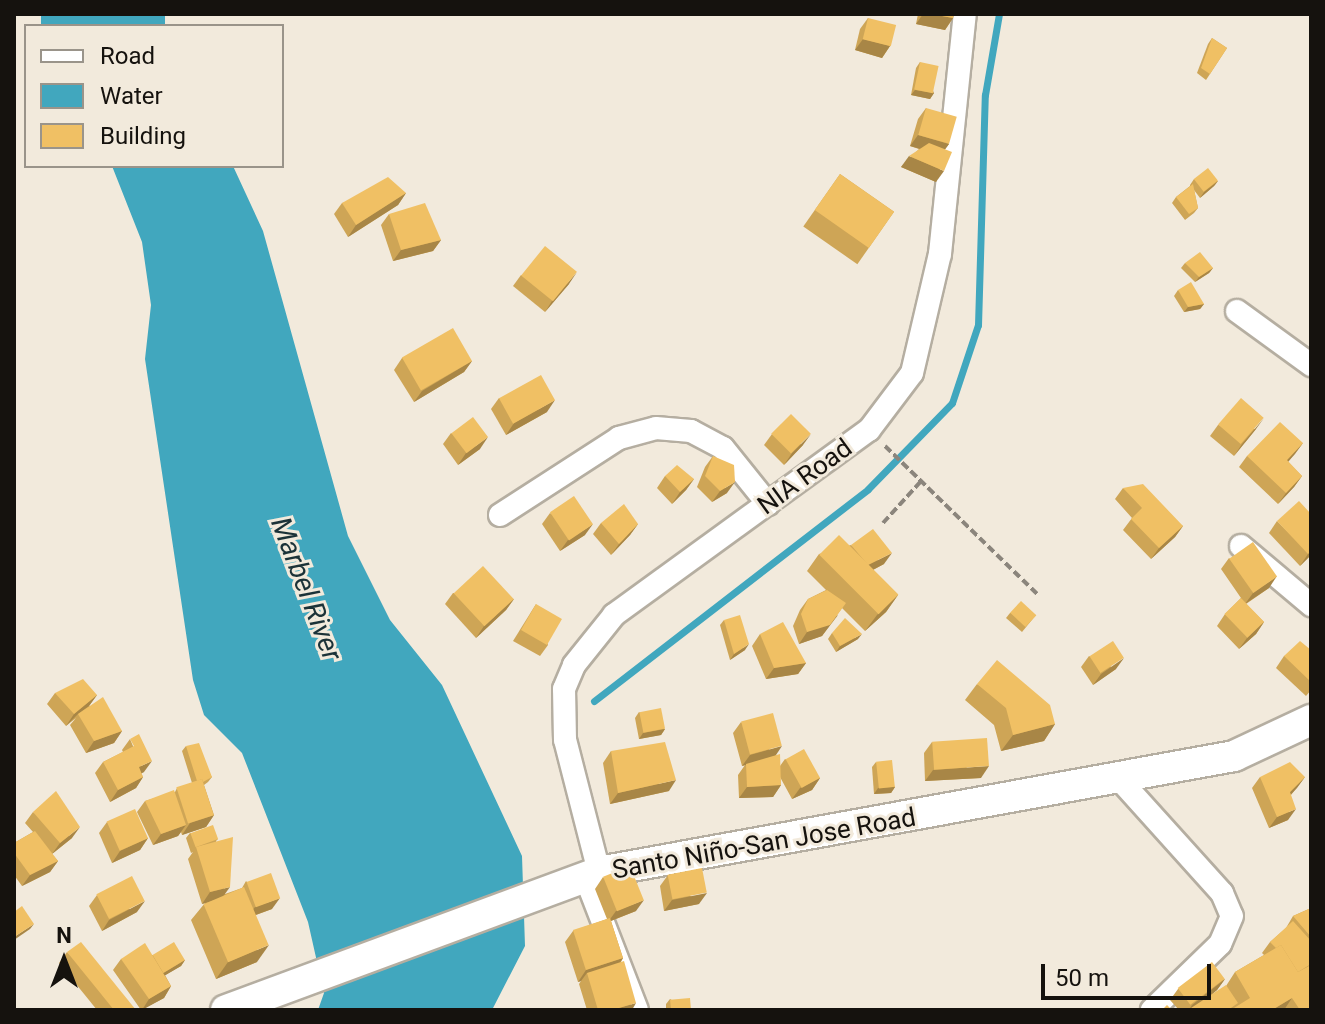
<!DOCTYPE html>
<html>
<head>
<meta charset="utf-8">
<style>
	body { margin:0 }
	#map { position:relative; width:1325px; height:1024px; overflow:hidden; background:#f2eadc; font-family:Roboto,sans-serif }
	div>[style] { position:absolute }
	.water>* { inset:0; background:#41a7be; transform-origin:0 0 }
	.stream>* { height:7px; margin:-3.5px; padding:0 3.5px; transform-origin:3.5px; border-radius:3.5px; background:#41a7be }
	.path>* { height:4px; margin-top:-2px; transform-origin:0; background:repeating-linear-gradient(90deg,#8b857c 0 8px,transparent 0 12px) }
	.roads { filter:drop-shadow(2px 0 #b5aea1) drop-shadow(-2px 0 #b5aea1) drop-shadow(0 2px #b5aea1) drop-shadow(0 -2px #b5aea1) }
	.minor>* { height:22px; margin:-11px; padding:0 11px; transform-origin:11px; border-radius:11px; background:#fff }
	.secondary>* { height:30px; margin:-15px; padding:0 15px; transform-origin:15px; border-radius:15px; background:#fff }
	.wall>* { inset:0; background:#cea556; transform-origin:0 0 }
	.shaded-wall>* { inset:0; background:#a88646 }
	.building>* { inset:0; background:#f0c064; transform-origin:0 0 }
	span { translate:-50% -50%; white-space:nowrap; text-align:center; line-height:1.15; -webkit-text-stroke:6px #f2eadc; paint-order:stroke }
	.street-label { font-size:26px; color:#15120e }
	.water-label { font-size:28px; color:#1b3238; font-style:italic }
	.frame { position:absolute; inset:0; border:16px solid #15120e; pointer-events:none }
	.legend { position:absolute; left:24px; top:24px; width:260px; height:144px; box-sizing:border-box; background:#f2eadc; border:2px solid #9a948a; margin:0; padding:10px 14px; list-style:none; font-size:24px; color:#15120e }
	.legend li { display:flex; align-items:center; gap:16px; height:40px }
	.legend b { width:40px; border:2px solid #9a948a }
	.north { position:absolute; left:24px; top:920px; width:80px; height:80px; -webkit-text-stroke:6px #f2eadc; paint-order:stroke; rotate:0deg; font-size:22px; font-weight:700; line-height:32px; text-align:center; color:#15120e }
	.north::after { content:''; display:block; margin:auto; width:28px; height:36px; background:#15120e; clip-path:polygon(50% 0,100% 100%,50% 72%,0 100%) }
	.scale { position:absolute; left:1041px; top:964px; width:170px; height:36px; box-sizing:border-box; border:4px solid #15120e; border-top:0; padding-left:10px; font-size:24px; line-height:28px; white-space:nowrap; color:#15120e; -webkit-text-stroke:6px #f2eadc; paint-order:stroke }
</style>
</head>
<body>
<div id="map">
	<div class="water">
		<i style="left:41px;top:14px;width:124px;height:14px"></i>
		<i style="clip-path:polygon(112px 166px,233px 166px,263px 231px,348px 536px,390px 620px,442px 685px,522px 856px,525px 946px,492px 1010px,318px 1010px,324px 993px,308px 922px,242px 753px,204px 715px,193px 680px,145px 359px,151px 305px,142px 242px)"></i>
	</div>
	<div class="stream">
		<i style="left:594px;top:701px;width:346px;rotate:-37.7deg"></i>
		<i style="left:868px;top:489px;width:120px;rotate:-45.7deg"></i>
		<i style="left:952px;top:403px;width:82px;rotate:-71.6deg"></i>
		<i style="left:978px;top:325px;width:230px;rotate:-88.3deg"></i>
		<i style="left:985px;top:95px;width:82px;rotate:-80.2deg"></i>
	</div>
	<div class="path">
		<i style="left:885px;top:446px;width:212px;rotate:44.2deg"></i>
		<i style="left:883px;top:523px;width:58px;rotate:-47.8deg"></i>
	</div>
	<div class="roads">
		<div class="minor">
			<i style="left:1237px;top:311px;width:92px;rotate:36.1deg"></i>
			<i style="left:500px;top:515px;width:142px;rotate:-32.9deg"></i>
			<i style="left:619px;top:438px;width:38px;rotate:-15deg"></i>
			<i style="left:656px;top:428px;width:35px;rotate:5deg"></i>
			<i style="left:691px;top:431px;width:36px;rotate:28deg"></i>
			<i style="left:723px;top:448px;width:72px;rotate:51.2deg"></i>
			<i style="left:1241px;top:546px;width:92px;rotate:40.1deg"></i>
			<i style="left:1121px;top:781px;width:151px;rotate:48deg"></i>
			<i style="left:1222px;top:893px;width:25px;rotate:67deg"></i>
			<i style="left:1232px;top:916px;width:30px;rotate:113deg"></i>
			<i style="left:1220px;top:944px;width:95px;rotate:135.9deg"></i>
			<i style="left:599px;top:872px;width:136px;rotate:-104.4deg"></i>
			<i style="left:565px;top:740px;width:51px;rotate:-91.1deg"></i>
			<i style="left:564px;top:689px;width:26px;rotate:-67deg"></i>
			<i style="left:574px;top:665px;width:64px;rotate:-51.3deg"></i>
			<i style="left:614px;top:615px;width:315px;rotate:-36deg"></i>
			<i style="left:869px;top:430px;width:71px;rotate:-53deg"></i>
			<i style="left:912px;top:373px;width:122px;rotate:-76.8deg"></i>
			<i style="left:940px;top:254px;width:241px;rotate:-84.1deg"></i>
			<i style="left:585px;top:876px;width:144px;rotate:68.8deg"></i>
		</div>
		<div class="secondary">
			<i style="left:226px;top:1010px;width:398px;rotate:-20.3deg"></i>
			<i style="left:599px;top:872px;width:646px;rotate:-10.35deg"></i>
			<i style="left:1234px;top:756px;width:85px;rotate:-25.1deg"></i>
		</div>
	</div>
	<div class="wall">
		<i style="clip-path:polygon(918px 14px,954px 14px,953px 18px,945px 30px,916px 24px)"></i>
		<i style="clip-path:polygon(868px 18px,890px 46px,882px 58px,855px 50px,860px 29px)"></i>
		<i style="clip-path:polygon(1212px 38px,1227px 48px,1206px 80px,1197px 73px,1208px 44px)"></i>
		<i style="clip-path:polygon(920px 62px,934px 93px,930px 99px,911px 95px,916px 68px)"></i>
		<i style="clip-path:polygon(926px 108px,949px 144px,945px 149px,936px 182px,901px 167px,919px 149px,910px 146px,918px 119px)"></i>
		<i style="left:840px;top:174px;width:66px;height:64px;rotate:35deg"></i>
		<i style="clip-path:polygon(1194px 179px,1218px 181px,1214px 186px,1200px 198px,1194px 190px,1198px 208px,1194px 213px,1185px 220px,1172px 203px,1176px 197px,1190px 186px,1190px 185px)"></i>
		<i style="clip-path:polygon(406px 193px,398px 205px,348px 237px,334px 214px,342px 203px)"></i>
		<i style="clip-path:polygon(389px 214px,441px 240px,433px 251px,393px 261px,381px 225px)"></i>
		<i style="clip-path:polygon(1185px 263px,1213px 268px,1209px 273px,1195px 282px,1181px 268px)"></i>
		<i style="clip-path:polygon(521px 275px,569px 284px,545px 312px,513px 286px)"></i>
		<i style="clip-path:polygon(1178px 290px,1204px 304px,1200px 309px,1184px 312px,1174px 296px)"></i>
		<i style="clip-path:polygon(402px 358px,472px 361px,464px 372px,414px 402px,394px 370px)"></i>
		<i style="clip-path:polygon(499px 398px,547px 412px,506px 435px,491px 409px)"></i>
		<i style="clip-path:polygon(1218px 425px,1256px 429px,1234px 456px,1210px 436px)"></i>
		<i style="clip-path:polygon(451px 433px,480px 449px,458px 465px,443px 444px)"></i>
		<i style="clip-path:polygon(772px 434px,803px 445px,784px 465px,764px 445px)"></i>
		<i style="clip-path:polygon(1303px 443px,1288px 462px,1302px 476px,1294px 487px,1278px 504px,1239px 467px,1247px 456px)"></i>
		<i style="clip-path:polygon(713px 456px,727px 493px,712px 502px,697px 487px,705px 467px)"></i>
		<i style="clip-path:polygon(665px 476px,694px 479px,686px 490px,672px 504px,657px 488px)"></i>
		<i style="clip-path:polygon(1123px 488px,1183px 526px,1175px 537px,1151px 559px,1123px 530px,1132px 518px,1115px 499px)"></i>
		<i style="clip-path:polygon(550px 513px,585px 535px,560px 551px,542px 524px)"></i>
		<i style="clip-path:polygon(1277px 521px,1311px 555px,1300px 566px,1269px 533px)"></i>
		<i style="clip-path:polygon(601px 523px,638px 524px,630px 535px,611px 555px,593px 534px)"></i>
		<i style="clip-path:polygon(851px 545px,884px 564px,873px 570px,898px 595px,886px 612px,865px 631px,842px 608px,822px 636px,799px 644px,793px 626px,800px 610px,808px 599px,826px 590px,807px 571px,819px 554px)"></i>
		<i style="clip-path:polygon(1229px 558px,1269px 588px,1246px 604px,1264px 622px,1256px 634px,1239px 649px,1217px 626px,1225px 614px,1241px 598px,1221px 569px)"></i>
		<i style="clip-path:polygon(453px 593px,514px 599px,506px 610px,476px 638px,445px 604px)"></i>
		<i style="clip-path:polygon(536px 604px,548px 645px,540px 656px,513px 641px)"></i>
		<i style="clip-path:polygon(1010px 613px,1036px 615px,1022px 632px,1006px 618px)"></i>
		<i style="clip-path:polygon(724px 620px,745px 650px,730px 660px,720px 625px)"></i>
		<i style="clip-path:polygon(832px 633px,858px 639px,836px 652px,828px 639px)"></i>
		<i style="clip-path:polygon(760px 634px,806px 663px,798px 674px,766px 679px,752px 646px)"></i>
		<i style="clip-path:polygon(1311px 650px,1311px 690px,1306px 696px,1276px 668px,1284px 656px)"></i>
		<i style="clip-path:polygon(1089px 656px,1116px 669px,1093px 685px,1081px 667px)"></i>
		<i style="clip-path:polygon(977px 684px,1055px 724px,1044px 741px,1001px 751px,994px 725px,965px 700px)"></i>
		<i style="clip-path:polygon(55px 693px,97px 695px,89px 706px,122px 731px,114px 743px,86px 753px,70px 725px,76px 718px,66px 726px,47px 704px)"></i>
		<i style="clip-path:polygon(639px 712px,665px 729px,661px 735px,639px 739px,635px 718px)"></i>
		<i style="clip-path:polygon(741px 722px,776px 756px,780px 766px,785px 759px,820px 778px,812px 790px,792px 799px,780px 777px,781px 785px,773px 797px,739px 798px,738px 775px,745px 765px,742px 766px,733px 733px)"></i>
		<i style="clip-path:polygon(130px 739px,144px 772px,141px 773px,143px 777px,136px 788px,110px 802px,95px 773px,103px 762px,123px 752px,122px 750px)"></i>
		<i style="clip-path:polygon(932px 742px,981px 778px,925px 781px,924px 753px)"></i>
		<i style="clip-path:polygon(186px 746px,212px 777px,208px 782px,204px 785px,214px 815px,206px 827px,182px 835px,181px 832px,178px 836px,153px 845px,137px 812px,145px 801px,175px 792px,177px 788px,192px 783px,182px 751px)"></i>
		<i style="clip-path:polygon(611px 751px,669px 791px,610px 804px,603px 763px)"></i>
		<i style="clip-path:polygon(876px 762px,895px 787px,891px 793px,874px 794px,872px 767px)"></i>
		<i style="clip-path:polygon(1260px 777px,1305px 777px,1291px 795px,1288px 820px,1269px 828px,1252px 788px)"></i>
		<i style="clip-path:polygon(33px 812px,72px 838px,52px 854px,58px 861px,50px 872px,22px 886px,14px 875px,14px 843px,33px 832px,25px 823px)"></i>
		<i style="clip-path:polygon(107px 822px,148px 838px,140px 850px,112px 863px,99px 833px)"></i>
		<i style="clip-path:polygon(190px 833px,218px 839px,216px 841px,225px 894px,242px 888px,246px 881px,272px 909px,256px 915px,257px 962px,216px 979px,191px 920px,205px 903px,202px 904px,188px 859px,193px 852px,191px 853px,186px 838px)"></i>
		<i style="clip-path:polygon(668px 875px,699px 904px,664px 911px,660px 886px)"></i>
		<i style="clip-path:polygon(603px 877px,636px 911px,611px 921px,623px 958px,621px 962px,632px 1010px,587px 1010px,579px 984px,581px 981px,578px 982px,565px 942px,573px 931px,607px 919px,595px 889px)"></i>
		<i style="clip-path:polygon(97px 895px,137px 912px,102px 931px,89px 906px)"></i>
		<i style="clip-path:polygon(1311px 908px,1311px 1010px,1179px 1010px,1170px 1000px,1178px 989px,1225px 979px,1217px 990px,1211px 995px,1226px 986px,1235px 972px,1264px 955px,1262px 953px,1270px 942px,1286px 928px,1293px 916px)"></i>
		<i style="clip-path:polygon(67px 952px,136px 1010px,97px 1010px,59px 963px)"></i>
		<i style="clip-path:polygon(152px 955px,185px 960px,181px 966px,165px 975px,171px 986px,164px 998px,141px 1010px,113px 970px,121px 959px)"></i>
		<i style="clip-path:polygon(670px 999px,690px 1010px,666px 1010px,666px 1004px)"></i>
	</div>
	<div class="shaded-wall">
		<i style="clip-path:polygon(923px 14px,931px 14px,953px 18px,945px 30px,916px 24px)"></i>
		<i style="clip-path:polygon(863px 39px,890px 46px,882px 58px,855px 50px)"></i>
		<i style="clip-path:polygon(915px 90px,934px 93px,930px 99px,911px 95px)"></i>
		<i style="clip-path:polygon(918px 135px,949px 144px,941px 155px,910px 146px)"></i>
		<i style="clip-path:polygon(909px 156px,944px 171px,936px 182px,901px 167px)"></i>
		<i style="clip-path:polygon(1218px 181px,1214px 186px,1200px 198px,1204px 192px)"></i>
		<i style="clip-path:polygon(406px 193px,398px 205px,348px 237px,356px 225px)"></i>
		<i style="clip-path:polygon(441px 240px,433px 251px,393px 261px,401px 250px)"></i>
		<i style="clip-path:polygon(1213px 268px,1209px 273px,1195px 282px,1199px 277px)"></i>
		<i style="clip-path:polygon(577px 272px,569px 284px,545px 312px,552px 301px)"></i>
		<i style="clip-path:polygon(1204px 304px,1200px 309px,1184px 312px,1188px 307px)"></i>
		<i style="clip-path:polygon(472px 361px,464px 372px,414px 402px,422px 391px)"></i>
		<i style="clip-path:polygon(555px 400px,547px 412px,506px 435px,514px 423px)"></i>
		<i style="clip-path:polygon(1264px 418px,1256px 429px,1234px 456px,1242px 444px)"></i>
		<i style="clip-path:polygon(811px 434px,803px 445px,784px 465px,792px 453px)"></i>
		<i style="clip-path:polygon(488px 437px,480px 449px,458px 465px,466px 453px)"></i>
		<i style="clip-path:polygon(1303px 443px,1295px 454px,1279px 472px,1287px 460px)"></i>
		<i style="clip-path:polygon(1302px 476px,1294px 487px,1278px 504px,1286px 493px)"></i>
		<i style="clip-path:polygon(694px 479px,686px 490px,672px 504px,680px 492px)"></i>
		<i style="clip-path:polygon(735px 482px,727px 493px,712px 502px,720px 491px)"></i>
		<i style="clip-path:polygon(593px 524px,585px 535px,560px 551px,568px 540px)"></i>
		<i style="clip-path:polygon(638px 524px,630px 535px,611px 555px,619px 544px)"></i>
		<i style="clip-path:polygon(1183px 526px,1175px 537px,1151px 559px,1159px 548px)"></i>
		<i style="clip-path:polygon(1311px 551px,1311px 555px,1300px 566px,1308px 554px)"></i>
		<i style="clip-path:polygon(892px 553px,884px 564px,861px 576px,868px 565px)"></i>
		<i style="clip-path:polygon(1277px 576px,1269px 588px,1245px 604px,1253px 593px)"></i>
		<i style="clip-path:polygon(898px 595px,886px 612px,865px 631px,877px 615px)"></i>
		<i style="clip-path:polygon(514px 599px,506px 610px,476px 638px,484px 626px)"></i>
		<i style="clip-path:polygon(838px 615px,822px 636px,799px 644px,807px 632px)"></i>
		<i style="clip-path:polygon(1264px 622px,1256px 634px,1239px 649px,1247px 638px)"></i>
		<i style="clip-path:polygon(862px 634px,858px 639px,836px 652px,840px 646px)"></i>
		<i style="clip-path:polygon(749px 644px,745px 650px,730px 660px,734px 654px)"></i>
		<i style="clip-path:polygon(1124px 658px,1116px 669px,1093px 685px,1101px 674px)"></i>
		<i style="clip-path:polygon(806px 663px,798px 674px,766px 679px,774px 668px)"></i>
		<i style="clip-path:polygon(97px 695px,89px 706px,78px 714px,66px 726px,74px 714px)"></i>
		<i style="clip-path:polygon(1055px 724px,1044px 741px,1001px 751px,1013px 735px)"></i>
		<i style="clip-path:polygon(665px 729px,661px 735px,639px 739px,643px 733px)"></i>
		<i style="clip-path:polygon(122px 731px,114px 743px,86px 753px,94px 741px)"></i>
		<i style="clip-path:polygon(782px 746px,774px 758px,742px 766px,750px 755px)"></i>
		<i style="clip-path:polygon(152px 761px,144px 772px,131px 779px,139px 767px)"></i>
		<i style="clip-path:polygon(989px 766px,981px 778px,925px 781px,933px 770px)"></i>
		<i style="clip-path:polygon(143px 777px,136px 788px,110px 802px,118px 790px)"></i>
		<i style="clip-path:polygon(1305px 777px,1297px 788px,1282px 804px,1290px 792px)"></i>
		<i style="clip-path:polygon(820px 778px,812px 790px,792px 799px,800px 788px)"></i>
		<i style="clip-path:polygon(676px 780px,669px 791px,610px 804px,618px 793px)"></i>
		<i style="clip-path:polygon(781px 785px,773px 797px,739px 798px,747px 787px)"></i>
		<i style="clip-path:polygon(895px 787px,891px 793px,874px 794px,878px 788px)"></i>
		<i style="clip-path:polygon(1296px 809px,1288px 820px,1269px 828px,1277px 817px)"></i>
		<i style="clip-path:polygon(214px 815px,206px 827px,182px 835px,190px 823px)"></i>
		<i style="clip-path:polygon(186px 825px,178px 836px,153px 845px,161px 834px)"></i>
		<i style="clip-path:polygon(80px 827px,72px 838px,52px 854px,60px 843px)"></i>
		<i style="clip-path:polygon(148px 838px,140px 850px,112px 863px,120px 851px)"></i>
		<i style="clip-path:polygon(58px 861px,50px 872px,22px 886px,30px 875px)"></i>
		<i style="clip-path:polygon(230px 887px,222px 898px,202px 904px,210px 892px)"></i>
		<i style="clip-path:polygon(707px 893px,699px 904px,664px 911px,672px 900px)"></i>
		<i style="clip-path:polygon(280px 898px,272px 909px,247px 918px,255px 907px)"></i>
		<i style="clip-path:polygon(644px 900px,636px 911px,608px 922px,616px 911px)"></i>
		<i style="clip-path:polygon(145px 901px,137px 912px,102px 931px,109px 920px)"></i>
		<i style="clip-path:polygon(34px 924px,30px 929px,14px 940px,14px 937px)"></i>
		<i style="clip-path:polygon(269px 945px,257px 962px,216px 979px,228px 962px)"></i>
		<i style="clip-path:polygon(623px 958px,615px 970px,587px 973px,581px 981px,578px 982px,586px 970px)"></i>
		<i style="clip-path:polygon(185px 960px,181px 966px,159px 979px,163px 973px)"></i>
		<i style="clip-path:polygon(1225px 979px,1217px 990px,1193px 1010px,1189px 1010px,1192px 1005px)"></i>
		<i style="clip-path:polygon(171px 986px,164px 998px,142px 1010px,149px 999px)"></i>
		<i style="clip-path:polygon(1292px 998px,1284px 1010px,1272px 1010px)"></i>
		<i style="clip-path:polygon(636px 1003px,632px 1010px,612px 1010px)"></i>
	</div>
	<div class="building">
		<i style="clip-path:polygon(931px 14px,954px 14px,953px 18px)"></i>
		<i style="left:868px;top:18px;width:29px;height:22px;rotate:14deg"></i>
		<i style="clip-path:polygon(1212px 38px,1227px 48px,1210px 74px,1201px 68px)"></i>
		<i style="left:920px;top:62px;width:19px;height:28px;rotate:12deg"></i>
		<i style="left:926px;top:108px;width:32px;height:28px;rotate:16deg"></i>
		<i style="clip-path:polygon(929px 143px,952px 152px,944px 171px,909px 156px)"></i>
		<i style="left:1208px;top:168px;width:16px;height:18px;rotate:52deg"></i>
		<i style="left:840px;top:174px;width:66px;height:44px;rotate:35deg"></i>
		<i style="clip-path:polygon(388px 177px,406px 193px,356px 225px,342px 203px)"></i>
		<i style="clip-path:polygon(1193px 184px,1198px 208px,1189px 214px,1176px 197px)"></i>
		<i style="clip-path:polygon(425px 203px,441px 240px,401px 250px,389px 214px)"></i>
		<i style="left:545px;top:246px;width:41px;height:38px;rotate:39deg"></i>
		<i style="clip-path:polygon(1200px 252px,1213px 268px,1199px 277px,1185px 263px)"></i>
		<i style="clip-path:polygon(1191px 282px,1204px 304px,1188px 307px,1178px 290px)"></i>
		<i style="left:453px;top:328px;width:38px;height:59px;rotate:60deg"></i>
		<i style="left:541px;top:375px;width:29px;height:48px;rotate:61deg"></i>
		<i style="left:1241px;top:398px;width:30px;height:35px;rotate:41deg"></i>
		<i style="left:791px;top:414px;width:28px;height:28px;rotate:45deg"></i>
		<i style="left:473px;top:417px;width:25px;height:27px;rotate:53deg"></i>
		<i style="clip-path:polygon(1280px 422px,1303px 443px,1287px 460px,1302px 476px,1286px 493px,1247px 456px)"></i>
		<i style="clip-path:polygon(713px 456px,734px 465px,735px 482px,720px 491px,705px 476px)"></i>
		<i style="clip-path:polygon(677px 465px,694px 479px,680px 492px,665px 476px)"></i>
		<i style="clip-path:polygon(1143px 484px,1183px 526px,1159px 548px,1131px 519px,1142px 508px,1123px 488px)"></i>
		<i style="left:574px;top:496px;width:34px;height:29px;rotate:56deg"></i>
		<i style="clip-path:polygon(1299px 501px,1311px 514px,1311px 551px,1308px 554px,1277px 521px)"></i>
		<i style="clip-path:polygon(624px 504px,638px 524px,619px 544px,601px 523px)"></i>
		<i style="clip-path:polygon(873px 529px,892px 553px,868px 565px,851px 545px)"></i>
		<i style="left:839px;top:535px;width:84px;height:28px;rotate:45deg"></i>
		<i style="left:1253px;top:542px;width:42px;height:29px;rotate:55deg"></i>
		<i style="left:483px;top:566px;width:45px;height:40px;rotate:47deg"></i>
		<i style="clip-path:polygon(827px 590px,846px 603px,830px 625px,807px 632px,801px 614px,808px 599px)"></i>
		<i style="left:1241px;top:598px;width:33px;height:23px;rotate:46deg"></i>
		<i style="left:1021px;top:601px;width:21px;height:16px;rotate:43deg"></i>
		<i style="left:536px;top:604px;width:30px;height:30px;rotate:30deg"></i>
		<i style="clip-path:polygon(740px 615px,749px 644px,734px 654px,724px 620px)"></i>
		<i style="clip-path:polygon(845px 618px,862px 634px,840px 646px,832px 633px)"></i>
		<i style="clip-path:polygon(783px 622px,806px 663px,774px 668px,760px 634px)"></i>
		<i style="left:1113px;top:641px;width:20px;height:28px;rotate:57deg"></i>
		<i style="clip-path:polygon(1300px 641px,1311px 650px,1311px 682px,1284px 656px)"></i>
		<i style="clip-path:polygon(997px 660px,1050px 705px,1055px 724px,1013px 735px,1006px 708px,977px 684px)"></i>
		<i style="clip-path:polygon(83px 679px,97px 695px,74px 714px,55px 693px)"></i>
		<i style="clip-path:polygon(103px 697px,122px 731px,94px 741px,78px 714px)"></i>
		<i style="left:661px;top:708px;width:21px;height:22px;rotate:79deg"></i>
		<i style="left:773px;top:713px;width:34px;height:33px;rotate:75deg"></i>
		<i style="clip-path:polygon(139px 734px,152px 761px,139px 767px,143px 777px,118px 790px,103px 762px,134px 746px,130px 739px)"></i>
		<i style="left:987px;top:738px;width:28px;height:55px;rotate:86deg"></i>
		<i style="clip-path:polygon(665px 742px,676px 780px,618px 793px,611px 751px)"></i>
		<i style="clip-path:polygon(199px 743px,212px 777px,203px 782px,202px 779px,197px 781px,186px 746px)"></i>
		<i style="left:804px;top:749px;width:33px;height:21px;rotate:61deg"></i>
		<i style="clip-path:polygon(780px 754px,781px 785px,747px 787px,746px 764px)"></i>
		<i style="left:892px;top:760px;width:27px;height:16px;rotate:84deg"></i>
		<i style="clip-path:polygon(1290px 762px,1305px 777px,1290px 792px,1296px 809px,1277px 817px,1260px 777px)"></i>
		<i style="left:202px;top:779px;width:38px;height:27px;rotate:72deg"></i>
		<i style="clip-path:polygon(174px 790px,186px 825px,161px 834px,145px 801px)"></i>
		<i style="clip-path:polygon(56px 791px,80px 827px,60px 843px,33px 812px)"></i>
		<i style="left:135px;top:809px;width:32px;height:31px;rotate:66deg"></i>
		<i style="left:213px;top:825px;width:15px;height:24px;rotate:70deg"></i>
		<i style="clip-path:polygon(35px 831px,58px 861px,30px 875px,14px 853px,14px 843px)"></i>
		<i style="clip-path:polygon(233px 837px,230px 887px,210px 892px,196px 847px)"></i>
		<i style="left:630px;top:866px;width:37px;height:29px;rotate:68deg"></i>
		<i style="left:702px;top:868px;width:25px;height:35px;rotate:79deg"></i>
		<i style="left:271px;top:873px;width:27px;height:26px;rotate:70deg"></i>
		<i style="left:132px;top:876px;width:28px;height:40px;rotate:63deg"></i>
		<i style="left:244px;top:887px;width:63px;height:44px;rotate:67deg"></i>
		<i style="clip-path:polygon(22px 906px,34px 924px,14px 937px,14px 912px)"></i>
		<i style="clip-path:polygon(1311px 908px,1311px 937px,1293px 916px)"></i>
		<i style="left:610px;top:918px;width:42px;height:39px;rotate:72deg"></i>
		<i style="clip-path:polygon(1293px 921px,1311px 941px,1311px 964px,1298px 972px,1281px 945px,1276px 948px,1270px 942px)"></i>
		<i style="clip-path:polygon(81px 942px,136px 1010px,114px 1010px,67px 952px)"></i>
		<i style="left:174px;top:942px;width:21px;height:25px;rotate:59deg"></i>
		<i style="clip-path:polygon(145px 943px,171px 986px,149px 999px,121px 959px)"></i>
		<i style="clip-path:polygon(1281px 945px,1298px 972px,1311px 965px,1311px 1010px,1300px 1010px,1292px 998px,1272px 1010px,1236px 1010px,1234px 1008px,1250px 998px,1235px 972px)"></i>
		<i style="clip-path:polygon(624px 961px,636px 1003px,612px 1010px,598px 1010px,587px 973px)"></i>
		<i style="left:1212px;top:962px;width:21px;height:43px;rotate:53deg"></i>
		<i style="clip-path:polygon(1226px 985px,1238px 1003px,1228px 1010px,1188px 1010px)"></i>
		<i style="left:690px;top:998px;width:12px;height:20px;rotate:85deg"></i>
		<i style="clip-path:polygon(1167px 1005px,1172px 1010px,1162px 1010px)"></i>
	</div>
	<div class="street-label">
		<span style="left:805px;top:477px;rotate:-36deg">NIA Road</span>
		<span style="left:764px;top:844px;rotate:-10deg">Santo Niño-San Jose Road</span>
	</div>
	<div class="water-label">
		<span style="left:306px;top:589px;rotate:69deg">Marbel River</span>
	</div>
	<div class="frame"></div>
	<ul class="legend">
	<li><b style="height:10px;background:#fff"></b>Road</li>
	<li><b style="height:22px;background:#41a7be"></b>Water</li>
	<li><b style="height:22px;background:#f0c064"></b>Building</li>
	</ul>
	<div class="north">N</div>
	<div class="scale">50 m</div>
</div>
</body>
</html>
